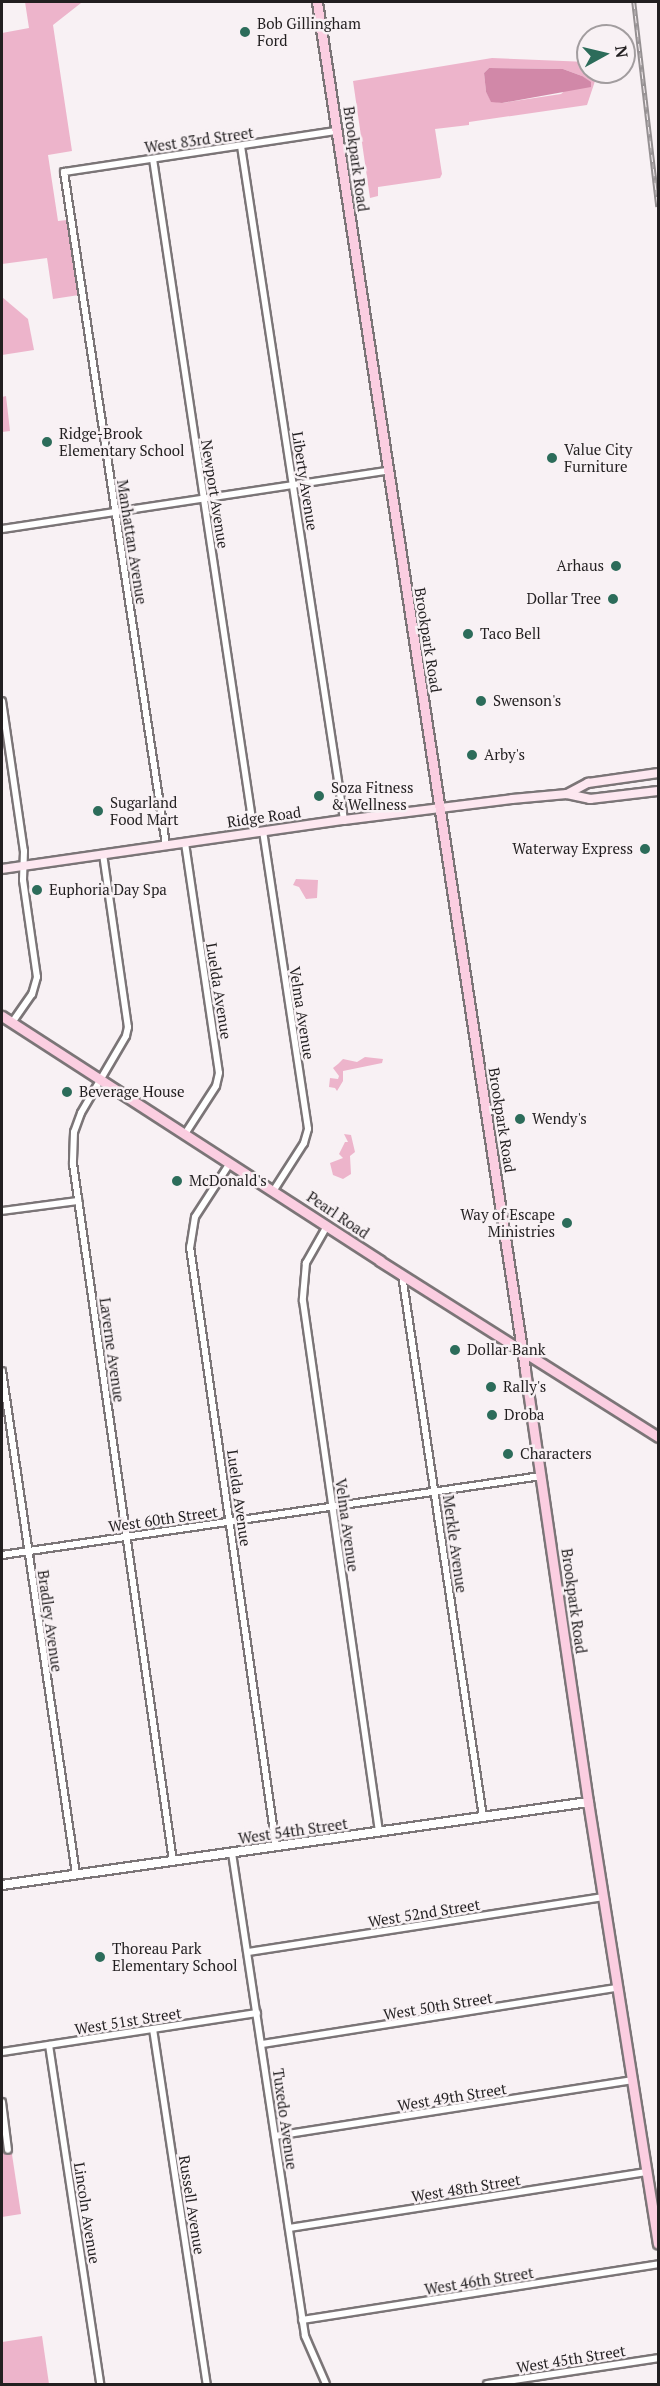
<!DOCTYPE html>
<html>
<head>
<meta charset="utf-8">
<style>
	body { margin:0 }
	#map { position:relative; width:660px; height:2386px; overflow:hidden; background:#f8f1f4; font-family:"PT Serif",serif }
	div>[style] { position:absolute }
	.green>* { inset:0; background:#edb4cb }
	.water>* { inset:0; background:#d188a8 }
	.roads { filter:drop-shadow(2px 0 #7b7577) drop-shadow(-2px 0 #7b7577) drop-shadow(0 2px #7b7577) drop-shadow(0 -2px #7b7577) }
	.minor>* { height:6px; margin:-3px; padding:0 3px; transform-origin:3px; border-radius:3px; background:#fff }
	.tertiary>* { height:8px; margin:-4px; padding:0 4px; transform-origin:4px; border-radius:4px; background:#fff }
	.secondary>* { height:8px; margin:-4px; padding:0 4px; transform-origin:4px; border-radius:4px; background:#fde7f0 }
	.primary>* { height:9px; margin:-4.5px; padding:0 4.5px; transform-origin:4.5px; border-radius:4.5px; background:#fbcee1 }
	.rail>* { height:4.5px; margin-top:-2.25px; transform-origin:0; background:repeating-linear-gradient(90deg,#f8f1f4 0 7px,#959092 0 14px); box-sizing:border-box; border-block:2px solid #959092 }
	.dots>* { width:16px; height:16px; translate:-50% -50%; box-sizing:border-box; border:3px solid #f8f1f4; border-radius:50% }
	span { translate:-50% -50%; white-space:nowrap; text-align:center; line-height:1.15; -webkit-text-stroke:5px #f8f1f4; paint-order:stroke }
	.poi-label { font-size:15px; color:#221f20 }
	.left { translate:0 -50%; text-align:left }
	.right { translate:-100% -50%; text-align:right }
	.street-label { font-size:15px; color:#221f20 }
	.frame { position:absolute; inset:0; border:3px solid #221f20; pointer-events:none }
	.north { position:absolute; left:576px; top:24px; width:60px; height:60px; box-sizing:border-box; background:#f8f1f4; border:2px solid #a29d9f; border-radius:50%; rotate:82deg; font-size:16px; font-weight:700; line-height:24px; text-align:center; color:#221f20 }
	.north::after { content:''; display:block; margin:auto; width:21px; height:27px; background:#2c6c5a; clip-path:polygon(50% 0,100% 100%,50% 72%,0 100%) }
</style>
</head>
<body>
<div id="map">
	<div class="green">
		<i style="clip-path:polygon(25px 2px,81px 3px,53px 25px,72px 151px,48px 155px,58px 221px,67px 220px,79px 295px,53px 299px,47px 258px,2px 264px,2px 33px,29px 28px)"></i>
		<i style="clip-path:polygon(evenodd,492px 58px,588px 62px,588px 72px,598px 72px,587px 105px,469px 122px,469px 125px,435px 129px,442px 174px,440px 178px,378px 187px,378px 196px,370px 198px,353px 81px,492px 58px,489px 68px,563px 69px,582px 76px,561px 94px,502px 103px,491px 101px,486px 92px,484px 73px,489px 68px)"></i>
		<i style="clip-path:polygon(2px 297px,28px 319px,34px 350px,2px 355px)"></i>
		<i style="clip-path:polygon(6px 396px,10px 431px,2px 432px,2px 397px)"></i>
		<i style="clip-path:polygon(296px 879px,318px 880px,317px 898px,306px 899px,299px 887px,293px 885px)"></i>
		<i style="clip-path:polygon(365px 1057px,383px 1059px,382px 1063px,343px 1071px,343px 1081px,337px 1091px,335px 1088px,329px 1087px,330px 1078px,338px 1079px,339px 1076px,333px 1068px,338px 1064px,343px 1059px,357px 1062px)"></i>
		<i style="clip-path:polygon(344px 1134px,351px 1135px,355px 1152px,350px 1156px,351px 1174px,343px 1179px,333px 1175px,330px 1163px,343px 1158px,339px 1154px,345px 1142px,348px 1142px)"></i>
		<i style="clip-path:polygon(3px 2095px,21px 2214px,2px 2217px,2px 2096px)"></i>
		<i style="clip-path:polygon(42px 2336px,49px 2384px,2px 2384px,2px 2342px)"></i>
	</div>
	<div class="water">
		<i style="clip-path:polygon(489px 68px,563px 69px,582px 76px,591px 82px,591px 87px,502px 103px,491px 102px,486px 92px,484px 73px)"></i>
	</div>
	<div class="roads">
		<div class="minor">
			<i style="left:241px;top:146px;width:682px;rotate:81.31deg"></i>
			<i style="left:153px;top:159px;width:681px;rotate:81.47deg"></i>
			<i style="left:2px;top:529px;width:389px;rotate:-8.6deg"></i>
			<i style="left:2px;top:701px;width:152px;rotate:81.7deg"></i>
			<i style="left:24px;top:851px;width:29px;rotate:92deg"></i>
			<i style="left:23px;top:880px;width:98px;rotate:81.8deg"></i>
			<i style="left:37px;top:977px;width:18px;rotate:106deg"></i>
			<i style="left:32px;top:994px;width:35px;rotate:125deg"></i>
			<i style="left:263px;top:831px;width:301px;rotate:81.4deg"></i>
			<i style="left:308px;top:1129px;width:15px;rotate:106deg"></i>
			<i style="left:304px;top:1143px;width:56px;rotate:122.6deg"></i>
			<i style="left:185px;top:843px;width:232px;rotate:81.6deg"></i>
			<i style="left:219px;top:1073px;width:13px;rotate:103deg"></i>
			<i style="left:216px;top:1086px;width:57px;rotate:122.9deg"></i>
			<i style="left:166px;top:845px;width:681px;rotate:-98.62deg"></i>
			<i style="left:64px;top:172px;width:275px;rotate:-8.6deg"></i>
			<i style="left:103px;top:854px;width:175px;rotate:81.8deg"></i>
			<i style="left:128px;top:1027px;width:9px;rotate:103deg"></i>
			<i style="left:126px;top:1036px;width:89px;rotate:120.3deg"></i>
			<i style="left:81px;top:1113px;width:20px;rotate:110deg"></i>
			<i style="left:74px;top:1132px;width:32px;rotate:92deg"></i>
			<i style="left:73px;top:1164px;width:704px;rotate:81.84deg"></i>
			<i style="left:230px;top:1163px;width:64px;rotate:122.9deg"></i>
			<i style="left:195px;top:1217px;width:30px;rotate:99deg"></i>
			<i style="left:190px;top:1247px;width:605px;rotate:81.83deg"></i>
			<i style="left:2px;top:1211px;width:77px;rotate:-7.5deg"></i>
			<i style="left:327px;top:1226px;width:43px;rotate:119.6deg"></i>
			<i style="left:306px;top:1263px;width:38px;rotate:95deg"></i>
			<i style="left:303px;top:1301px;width:536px;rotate:81.85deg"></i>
			<i style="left:402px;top:1275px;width:548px;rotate:81.5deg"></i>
			<i style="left:2px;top:1371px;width:508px;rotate:81.63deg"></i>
			<i style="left:2px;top:1555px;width:545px;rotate:-8.34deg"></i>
			<i style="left:232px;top:1853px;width:488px;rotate:81.4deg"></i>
			<i style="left:305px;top:2336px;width:52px;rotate:66.4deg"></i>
			<i style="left:248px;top:1952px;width:360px;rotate:-8.8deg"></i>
			<i style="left:153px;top:2029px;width:359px;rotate:81.4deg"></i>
			<i style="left:262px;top:2044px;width:359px;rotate:-9deg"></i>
			<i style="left:49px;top:2045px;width:343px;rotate:81.4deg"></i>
			<i style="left:2px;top:2052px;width:258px;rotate:-8.7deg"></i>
			<i style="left:2px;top:2102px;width:48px;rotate:82.9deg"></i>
			<i style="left:275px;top:2136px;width:361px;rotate:-8.9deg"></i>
			<i style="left:289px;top:2228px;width:362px;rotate:-8.9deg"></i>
			<i style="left:302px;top:2320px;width:360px;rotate:-8.9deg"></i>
			<i style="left:487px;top:2384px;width:173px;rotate:-8.6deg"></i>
		</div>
		<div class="tertiary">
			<i style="left:2px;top:1885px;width:592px;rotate:-8.06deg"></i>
		</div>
		<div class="secondary">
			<i style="left:567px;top:794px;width:24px;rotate:-28deg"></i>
			<i style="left:588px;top:783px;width:71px;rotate:-8.1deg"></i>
			<i style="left:2px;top:869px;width:345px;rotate:-8.2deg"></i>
			<i style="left:344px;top:820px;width:169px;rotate:-7.1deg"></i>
			<i style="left:512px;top:799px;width:55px;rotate:-5.2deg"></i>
			<i style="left:567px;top:794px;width:24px;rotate:12deg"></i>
			<i style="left:590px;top:799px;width:68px;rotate:-6.7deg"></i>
		</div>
		<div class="primary">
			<i style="left:317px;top:2px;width:1384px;rotate:81.35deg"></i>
			<i style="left:525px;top:1370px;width:437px;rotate:81.7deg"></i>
			<i style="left:588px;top:1802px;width:447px;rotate:81deg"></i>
			<i style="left:2px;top:1016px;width:450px;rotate:32.9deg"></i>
			<i style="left:380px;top:1261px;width:329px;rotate:32.3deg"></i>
		</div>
	</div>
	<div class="rail">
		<i style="left:634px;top:2px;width:206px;rotate:83.3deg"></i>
	</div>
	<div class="dots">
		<i style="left:245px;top:32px;background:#2c6c5a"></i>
		<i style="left:47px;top:442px;background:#2c6c5a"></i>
		<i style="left:552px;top:458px;background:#2c6c5a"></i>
		<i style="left:616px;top:566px;background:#2c6c5a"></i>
		<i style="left:613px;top:599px;background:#2c6c5a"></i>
		<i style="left:468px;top:634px;background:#2c6c5a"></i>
		<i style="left:481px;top:701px;background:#2c6c5a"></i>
		<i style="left:472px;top:755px;background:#2c6c5a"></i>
		<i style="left:319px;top:796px;background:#2c6c5a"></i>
		<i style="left:98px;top:811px;background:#2c6c5a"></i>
		<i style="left:645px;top:849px;background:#2c6c5a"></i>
		<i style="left:37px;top:890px;background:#2c6c5a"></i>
		<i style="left:67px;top:1092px;background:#2c6c5a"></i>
		<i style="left:520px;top:1119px;background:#2c6c5a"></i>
		<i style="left:177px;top:1181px;background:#2c6c5a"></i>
		<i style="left:567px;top:1223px;background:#2c6c5a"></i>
		<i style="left:455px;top:1350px;background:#2c6c5a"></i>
		<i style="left:491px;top:1387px;background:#2c6c5a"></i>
		<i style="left:492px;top:1415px;background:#2c6c5a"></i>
		<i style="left:508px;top:1454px;background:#2c6c5a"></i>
		<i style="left:100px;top:1957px;background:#2c6c5a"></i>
	</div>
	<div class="poi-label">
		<span class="left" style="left:257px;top:32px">Bob Gillingham<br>Ford</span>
		<span class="left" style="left:59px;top:442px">Ridge-Brook<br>Elementary School</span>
		<span class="left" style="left:564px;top:458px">Value City<br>Furniture</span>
		<span class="right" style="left:604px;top:566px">Arhaus</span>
		<span class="right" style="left:601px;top:599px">Dollar Tree</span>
		<span class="left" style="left:480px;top:634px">Taco Bell</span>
		<span class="left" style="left:493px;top:701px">Swenson's</span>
		<span class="left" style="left:484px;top:755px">Arby's</span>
		<span class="left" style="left:331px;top:796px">Soza Fitness<br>&amp; Wellness</span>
		<span class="left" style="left:110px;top:811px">Sugarland<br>Food Mart</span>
		<span class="right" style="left:633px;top:849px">Waterway Express</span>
		<span class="left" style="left:49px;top:890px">Euphoria Day Spa</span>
		<span class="left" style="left:79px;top:1092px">Beverage House</span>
		<span class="left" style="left:532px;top:1119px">Wendy's</span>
		<span class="left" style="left:189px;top:1181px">McDonald's</span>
		<span class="right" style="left:555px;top:1223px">Way of Escape<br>Ministries</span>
		<span class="left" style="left:467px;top:1350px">Dollar Bank</span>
		<span class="left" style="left:503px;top:1387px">Rally's</span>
		<span class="left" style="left:504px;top:1415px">Droba</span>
		<span class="left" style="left:520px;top:1454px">Characters</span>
		<span class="left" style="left:112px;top:1957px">Thoreau Park<br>Elementary School</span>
	</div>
	<div class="street-label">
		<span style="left:199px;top:140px;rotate:-8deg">West 83rd Street</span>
		<span style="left:356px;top:159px;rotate:82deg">Brookpark Road</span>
		<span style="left:305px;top:481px;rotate:81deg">Liberty Avenue</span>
		<span style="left:215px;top:494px;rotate:81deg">Newport Avenue</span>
		<span style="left:132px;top:542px;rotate:81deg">Manhattan Avenue</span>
		<span style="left:428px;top:640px;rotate:81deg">Brookpark Road</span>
		<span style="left:264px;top:817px;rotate:-8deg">Ridge Road</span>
		<span style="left:219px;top:991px;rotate:81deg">Luelda Avenue</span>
		<span style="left:302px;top:1013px;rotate:81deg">Velma Avenue</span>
		<span style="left:502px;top:1120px;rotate:81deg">Brookpark Road</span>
		<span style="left:338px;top:1215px;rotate:34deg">Pearl Road</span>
		<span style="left:112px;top:1350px;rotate:82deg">Laverne Avenue</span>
		<span style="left:239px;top:1498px;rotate:82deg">Luelda Avenue</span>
		<span style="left:163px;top:1519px;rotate:-8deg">West 60th Street</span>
		<span style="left:347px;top:1525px;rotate:82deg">Velma Avenue</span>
		<span style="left:455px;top:1544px;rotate:82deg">Merkle Avenue</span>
		<span style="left:574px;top:1601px;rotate:82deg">Brookpark Road</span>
		<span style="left:50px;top:1621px;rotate:82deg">Bradley Avenue</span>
		<span style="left:293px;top:1831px;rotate:-8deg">West 54th Street</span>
		<span style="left:424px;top:1913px;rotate:-9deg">West 52nd Street</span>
		<span style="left:438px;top:2006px;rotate:-9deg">West 50th Street</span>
		<span style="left:128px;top:2021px;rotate:-9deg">West 51st Street</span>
		<span style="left:452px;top:2097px;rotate:-9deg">West 49th Street</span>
		<span style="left:285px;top:2119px;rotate:82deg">Tuxedo Avenue</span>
		<span style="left:466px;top:2188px;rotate:-9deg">West 48th Street</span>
		<span style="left:192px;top:2205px;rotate:81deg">Russell Avenue</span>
		<span style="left:87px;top:2213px;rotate:81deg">Lincoln Avenue</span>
		<span style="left:479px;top:2281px;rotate:-9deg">West 46th Street</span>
		<span style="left:571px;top:2359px;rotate:-9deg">West 45th Street</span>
	</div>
	<div class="frame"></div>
	<div class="north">N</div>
</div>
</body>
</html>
